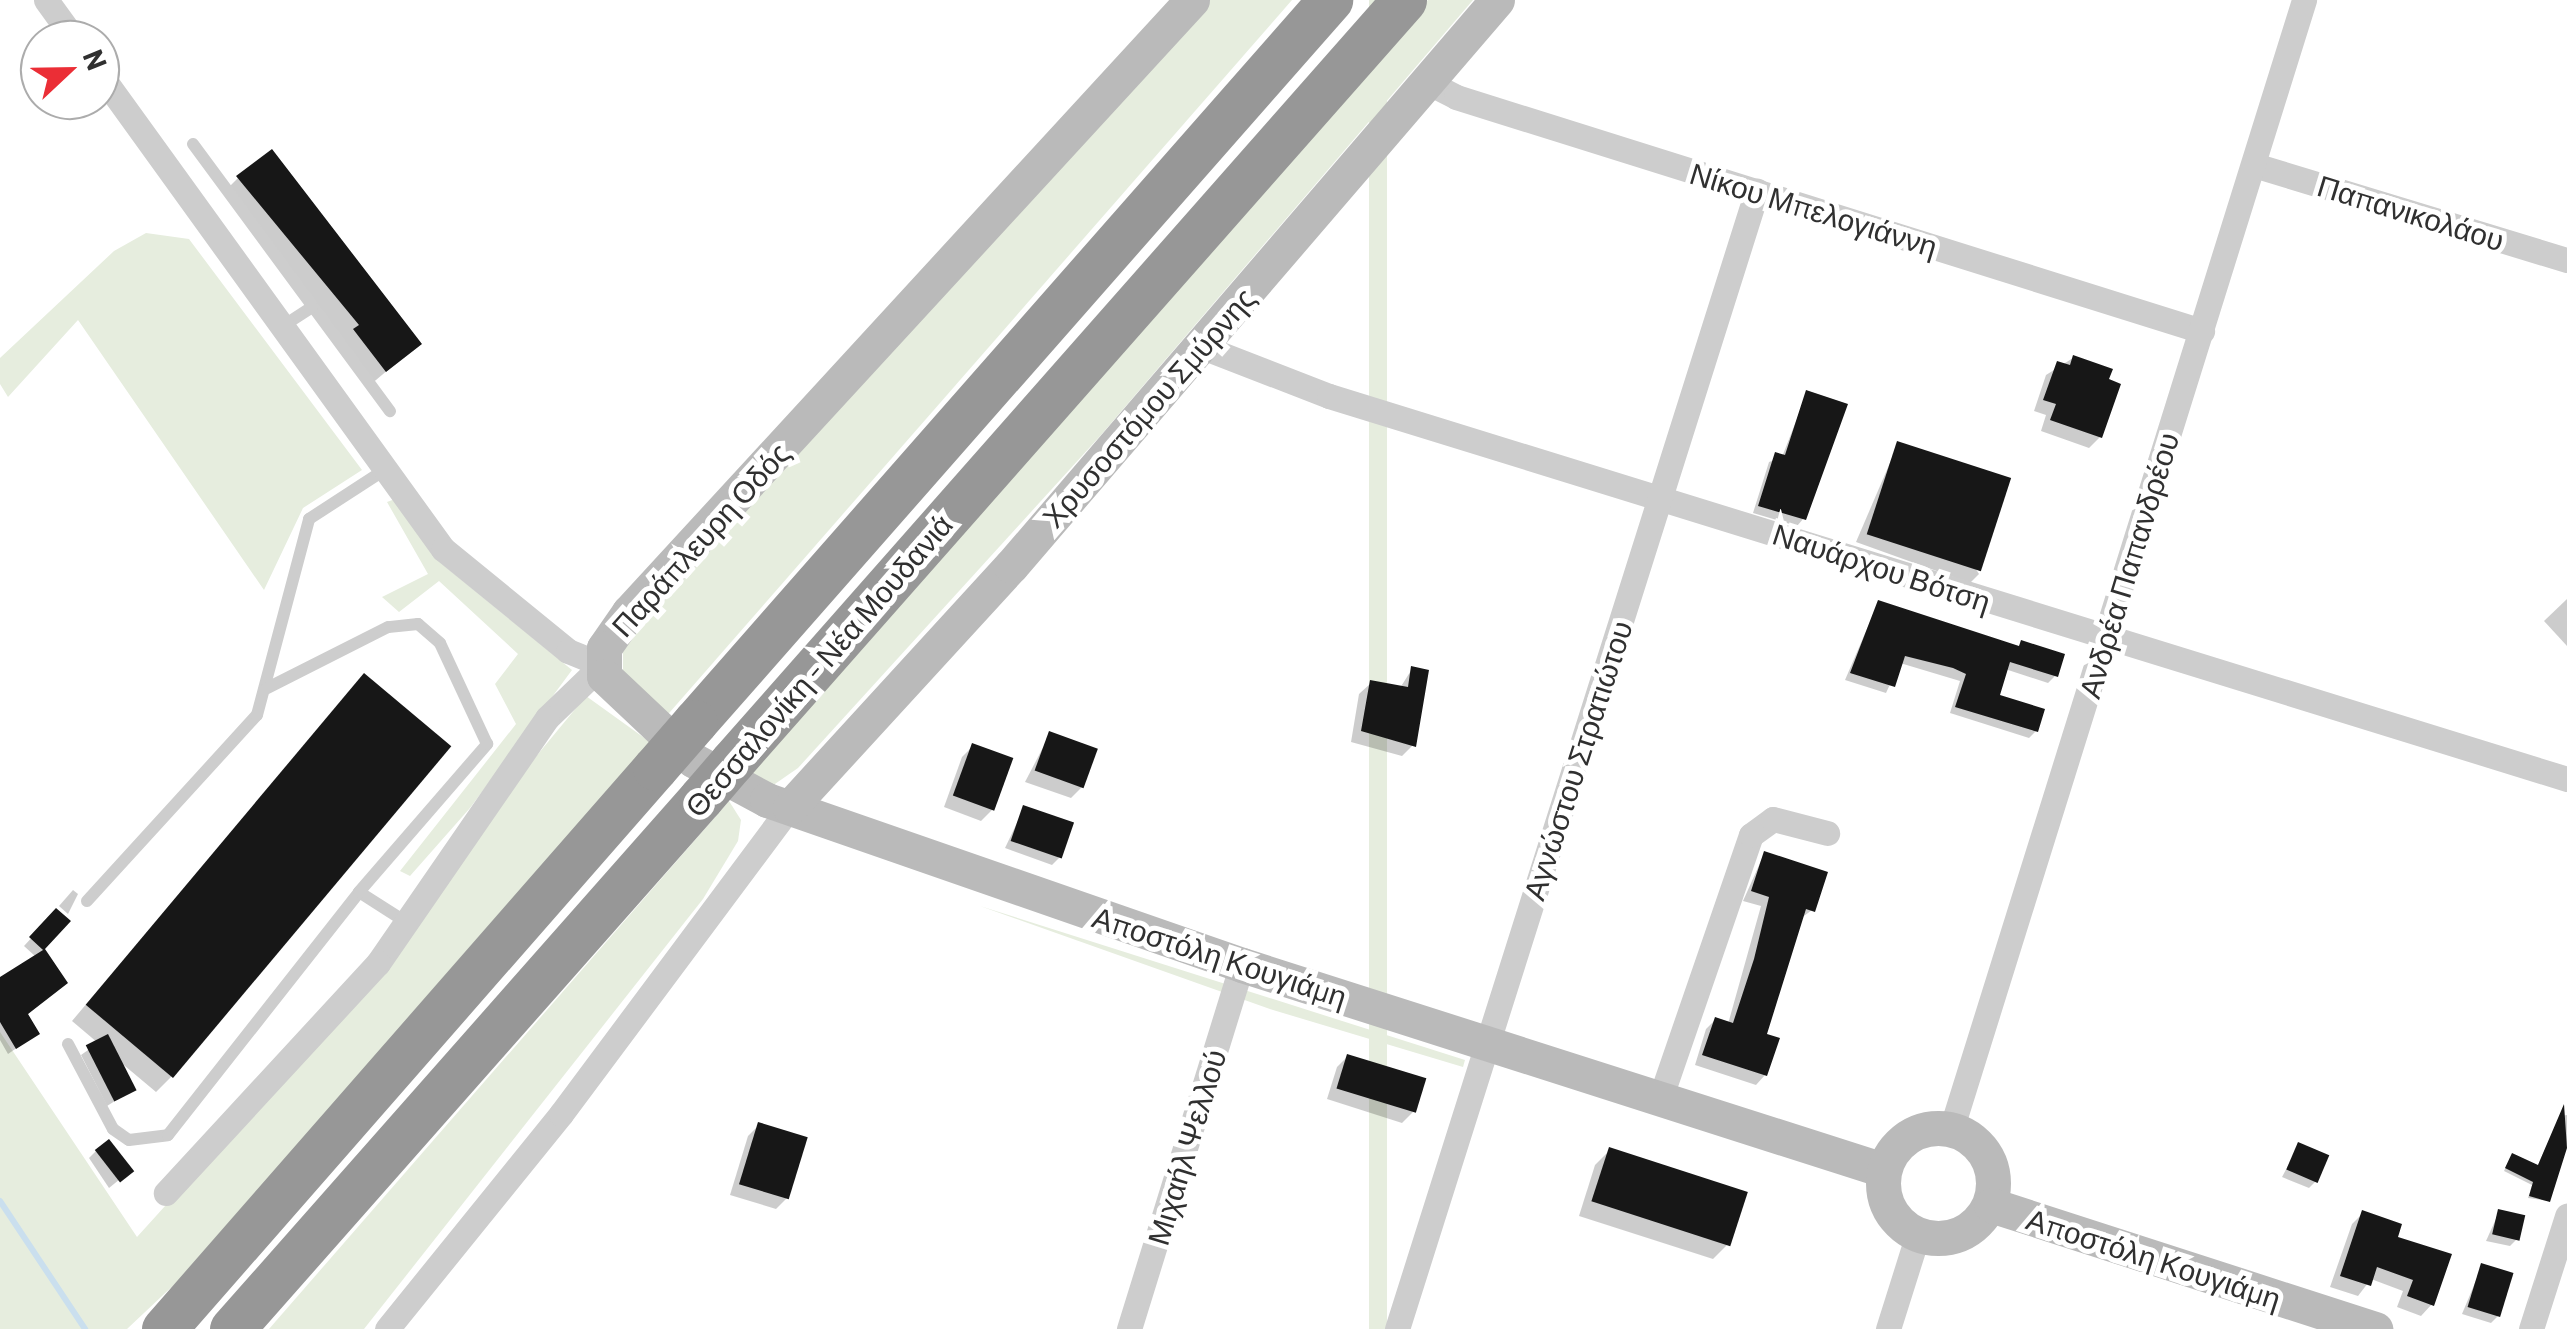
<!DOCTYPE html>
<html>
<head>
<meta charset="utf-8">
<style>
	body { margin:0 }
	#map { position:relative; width:2567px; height:1329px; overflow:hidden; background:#fff; font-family:Barlow,sans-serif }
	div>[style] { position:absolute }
	.green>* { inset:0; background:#e6edde; transform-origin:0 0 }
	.shadow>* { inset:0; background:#0003 }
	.stream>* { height:6px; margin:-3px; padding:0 3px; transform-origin:3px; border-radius:3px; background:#cadfee }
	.building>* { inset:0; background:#171717; transform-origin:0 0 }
	.lane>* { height:12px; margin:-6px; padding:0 6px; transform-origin:6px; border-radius:6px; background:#cdcdcd }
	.street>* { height:25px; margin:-12.5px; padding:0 12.5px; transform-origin:12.5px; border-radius:12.5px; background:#cdcdcd }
	.secondary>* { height:35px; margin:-17.5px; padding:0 17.5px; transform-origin:17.5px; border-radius:17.5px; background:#bababa }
	.secondary>.ring { margin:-17.5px; padding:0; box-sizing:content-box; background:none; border:35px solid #bababa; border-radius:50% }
	.highway>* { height:45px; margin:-22.5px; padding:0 22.5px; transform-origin:22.5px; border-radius:22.5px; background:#979797 }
	.highway-bridge>* { height:45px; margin:-22.5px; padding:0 22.5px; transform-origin:22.5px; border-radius:22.5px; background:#979797 }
	span { translate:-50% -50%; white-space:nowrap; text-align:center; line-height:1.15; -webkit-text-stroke:10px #fff; paint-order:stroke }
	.street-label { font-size:30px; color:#303030 }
	.north { position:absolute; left:20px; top:20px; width:100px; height:100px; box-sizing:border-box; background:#fff; border:2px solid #acacac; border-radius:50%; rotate:68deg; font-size:28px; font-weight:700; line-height:40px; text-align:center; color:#303030 }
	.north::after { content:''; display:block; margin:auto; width:35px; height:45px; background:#eb2e36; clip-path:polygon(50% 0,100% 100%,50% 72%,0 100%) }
</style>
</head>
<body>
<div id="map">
	<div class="green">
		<i style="clip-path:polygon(1202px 0,1292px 0,663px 720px,623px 680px,623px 644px)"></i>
		<i style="left:1369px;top:0;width:18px;height:1769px"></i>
		<i style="clip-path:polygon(1428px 0,1473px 0,1101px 435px,798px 768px,772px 786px,742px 781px)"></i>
		<i style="clip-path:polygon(146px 233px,189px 239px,362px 470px,303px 508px,264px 590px,78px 320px,8px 397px,0 384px,0 358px,114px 251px)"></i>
		<i style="clip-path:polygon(395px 499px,436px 559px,572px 670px,470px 808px,410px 876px,400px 871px,516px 724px,495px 684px,518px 654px,439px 581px,399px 612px,382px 597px,428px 574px,387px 502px)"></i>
		<i style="clip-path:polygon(586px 696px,650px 742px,179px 1280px,127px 1329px,0 1329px,0 1032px,137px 1237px,376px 973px,510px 788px)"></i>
		<i style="clip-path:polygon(729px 801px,741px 820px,738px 841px,703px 899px,364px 1329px,269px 1329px)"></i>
		<i style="clip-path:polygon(980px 906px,1465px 1060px,1463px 1067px,1273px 1010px)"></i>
	</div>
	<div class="shadow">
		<i style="clip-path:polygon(238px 178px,419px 344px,370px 385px,223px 193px)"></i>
		<i style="clip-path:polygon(2073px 358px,2100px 437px,2089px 448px,2041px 431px,2046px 415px,2034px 411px,2046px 375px)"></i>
		<i style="clip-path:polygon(1807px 393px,1804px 518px,1797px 526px,1753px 513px,1769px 462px,1782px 457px)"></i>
		<i style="clip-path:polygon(1898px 444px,1979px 574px,1970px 583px,1856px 542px)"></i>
		<i style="clip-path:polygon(2567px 599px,2567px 646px,2544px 621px)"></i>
		<i style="clip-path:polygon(1878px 603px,2017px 648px,2022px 643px,2055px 676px,2048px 683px,2005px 669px,1997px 696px,2036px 731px,2029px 738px,1950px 713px,1960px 681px,1900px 663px,1886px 693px,1845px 680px)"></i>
		<i style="clip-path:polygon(1412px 669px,1413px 745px,1402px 756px,1351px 742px,1359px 694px,1371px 683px,1400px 688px)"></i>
		<i style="clip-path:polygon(350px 691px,171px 1077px,156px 1092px,119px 1061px,134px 1089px,107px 1106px,81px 1055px,98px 1043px,72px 1021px)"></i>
		<i style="clip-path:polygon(1050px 734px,1082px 787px,1071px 798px,1025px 782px)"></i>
		<i style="clip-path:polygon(973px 746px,992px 810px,981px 821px,944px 807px,962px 757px)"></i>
		<i style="clip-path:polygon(1024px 808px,1059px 858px,1052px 865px,1005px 848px)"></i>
		<i style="clip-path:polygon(1764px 854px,1812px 910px,1800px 919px,1764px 1035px,1765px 1075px,1756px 1085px,1695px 1065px,1706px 1029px,1715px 1020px,1728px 1024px,1761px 906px,1743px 901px)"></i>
		<i style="clip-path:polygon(73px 890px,78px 894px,68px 914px,59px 906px)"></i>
		<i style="clip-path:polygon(56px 911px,42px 949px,64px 983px,26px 1016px,37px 1034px,8px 1054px,0 1040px,0 979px,36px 957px,24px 946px)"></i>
		<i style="clip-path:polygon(1348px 1056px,1413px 1112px,1402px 1123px,1327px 1099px,1337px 1067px)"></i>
		<i style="clip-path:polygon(2567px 1115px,2567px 1143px,2548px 1201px,2528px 1198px,2532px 1185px,2504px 1171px,2510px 1158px,2537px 1167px,2560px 1116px)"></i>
		<i style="clip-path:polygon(759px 1125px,787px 1198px,776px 1209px,730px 1195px,748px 1136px)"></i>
		<i style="clip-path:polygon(2299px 1145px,2316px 1181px,2309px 1188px,2282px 1177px)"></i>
		<i style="clip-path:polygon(1610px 1150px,1728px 1244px,1713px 1259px,1579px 1216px,1595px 1165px)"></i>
		<i style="clip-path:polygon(96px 1151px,130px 1171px,109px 1188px,89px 1158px)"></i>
		<i style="clip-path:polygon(2499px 1212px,2517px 1239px,2510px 1246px,2486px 1241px)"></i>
		<i style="clip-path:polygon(2363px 1213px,2395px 1238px,2432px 1304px,2421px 1316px,2397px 1307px,2403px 1291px,2371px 1279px,2358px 1296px,2330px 1287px,2352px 1224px)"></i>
		<i style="clip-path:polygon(2482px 1266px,2498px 1316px,2491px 1323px,2462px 1314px)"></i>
	</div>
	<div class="stream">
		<i style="left:0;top:1201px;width:154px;rotate:56.4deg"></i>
	</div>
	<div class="building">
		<i style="clip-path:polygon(272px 149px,422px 344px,386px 372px,353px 329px,359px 325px,236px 176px)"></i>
		<i style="clip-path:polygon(2073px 355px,2113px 369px,2109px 379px,2121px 384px,2102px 438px,2050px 420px,2056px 404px,2043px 400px,2057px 361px,2070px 365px)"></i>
		<i style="clip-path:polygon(1806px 390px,1848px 404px,1806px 520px,1758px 506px,1775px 452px,1785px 455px)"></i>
		<i style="left:1897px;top:441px;width:120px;height:98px;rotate:18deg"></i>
		<i style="clip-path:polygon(1878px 600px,2019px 646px,2021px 640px,2065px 654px,2058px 677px,2010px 662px,2000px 695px,2045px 709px,2038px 732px,1955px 707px,1966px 674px,1953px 668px,1905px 656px,1895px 687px,1850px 673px)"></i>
		<i style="clip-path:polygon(1411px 666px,1429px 670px,1416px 747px,1361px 731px,1370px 680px,1408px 687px)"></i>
		<i style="left:364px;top:673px;width:114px;height:433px;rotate:40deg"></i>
		<i style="left:1049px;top:731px;width:52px;height:42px;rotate:20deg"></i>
		<i style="left:972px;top:743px;width:44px;height:56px;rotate:20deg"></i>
		<i style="left:1023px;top:805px;width:54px;height:38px;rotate:19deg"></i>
		<i style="clip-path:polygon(1764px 851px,1828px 872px,1815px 912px,1806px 909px,1767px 1034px,1780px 1038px,1767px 1076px,1702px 1055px,1715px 1017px,1733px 1023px,1754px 959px,1769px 897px,1751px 891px)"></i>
		<i style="clip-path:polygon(56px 908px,71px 921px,45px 949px,68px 983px,28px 1014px,40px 1034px,16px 1049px,0 1022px,0 977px,43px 950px,29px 937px)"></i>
		<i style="left:108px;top:1034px;width:63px;height:25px;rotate:63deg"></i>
		<i style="left:1347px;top:1054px;width:83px;height:36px;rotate:17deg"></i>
		<i style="clip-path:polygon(2564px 1104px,2567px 1148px,2550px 1202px,2529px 1196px,2533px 1182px,2505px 1168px,2512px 1153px,2538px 1165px)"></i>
		<i style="left:758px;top:1122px;width:52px;height:65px;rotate:17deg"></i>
		<i style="left:109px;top:1139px;width:41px;height:18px;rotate:52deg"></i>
		<i style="left:2298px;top:1142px;width:34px;height:30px;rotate:23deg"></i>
		<i style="left:1609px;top:1147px;width:146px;height:57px;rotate:18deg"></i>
		<i style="left:2498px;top:1209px;width:28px;height:26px;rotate:13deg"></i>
		<i style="clip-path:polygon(2362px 1210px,2402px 1224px,2398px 1237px,2452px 1254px,2434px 1306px,2407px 1296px,2413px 1280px,2377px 1267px,2371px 1286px,2340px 1276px)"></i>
		<i style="left:2481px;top:1263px;width:34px;height:46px;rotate:17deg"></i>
	</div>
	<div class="lane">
		<i style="left:193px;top:144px;width:332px;rotate:53.6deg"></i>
		<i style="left:286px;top:324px;width:31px;rotate:-33deg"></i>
		<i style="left:359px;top:892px;width:56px;rotate:32.6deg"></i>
		<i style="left:87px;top:901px;width:252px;rotate:-47.6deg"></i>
		<i style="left:257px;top:715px;width:203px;rotate:-75.1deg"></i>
		<i style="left:309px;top:519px;width:92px;rotate:-33deg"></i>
		<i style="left:68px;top:1044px;width:96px;rotate:62.1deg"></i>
		<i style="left:113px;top:1129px;width:19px;rotate:35deg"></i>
		<i style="left:129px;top:1140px;width:39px;rotate:-7deg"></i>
		<i style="left:168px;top:1135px;width:309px;rotate:-51.8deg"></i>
		<i style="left:359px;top:892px;width:196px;rotate:-49.1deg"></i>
		<i style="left:487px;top:744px;width:111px;rotate:-115deg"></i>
		<i style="left:440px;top:643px;width:29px;rotate:-139deg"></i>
		<i style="left:418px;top:624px;width:30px;rotate:174deg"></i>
		<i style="left:388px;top:627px;width:136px;rotate:153.2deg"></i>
	</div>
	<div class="street">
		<i style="left:46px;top:0;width:49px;rotate:54.1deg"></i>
		<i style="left:100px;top:74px;width:586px;rotate:54.17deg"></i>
		<i style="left:443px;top:549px;width:161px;rotate:39.2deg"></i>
		<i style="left:568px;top:651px;width:37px;rotate:22deg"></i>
		<i style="left:602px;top:665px;width:76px;rotate:136.1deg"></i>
		<i style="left:547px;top:718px;width:298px;rotate:124.6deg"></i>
		<i style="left:378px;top:963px;width:313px;rotate:132.7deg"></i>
		<i style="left:1429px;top:83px;width:30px;rotate:27deg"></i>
		<i style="left:1456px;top:97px;width:782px;rotate:17.42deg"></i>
		<i style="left:2254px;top:165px;width:327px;rotate:16.9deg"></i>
		<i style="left:1200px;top:346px;width:138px;rotate:21.2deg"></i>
		<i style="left:1329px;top:396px;width:1296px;rotate:17.19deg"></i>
		<i style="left:1660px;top:1099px;width:279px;rotate:-71deg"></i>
		<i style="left:1751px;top:835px;width:27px;rotate:-36deg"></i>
		<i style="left:1773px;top:819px;width:56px;rotate:14.5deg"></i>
		<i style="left:1951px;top:1130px;width:1184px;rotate:-72.65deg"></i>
		<i style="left:387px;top:1329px;width:277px;rotate:-51deg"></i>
		<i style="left:561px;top:1114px;width:383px;rotate:-53.3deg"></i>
		<i style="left:1129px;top:1329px;width:381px;rotate:-72.8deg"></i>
		<i style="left:1397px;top:1329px;width:1194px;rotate:-72.45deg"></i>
		<i style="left:1888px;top:1329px;width:100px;rotate:-72.5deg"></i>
		<i style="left:2531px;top:1329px;width:119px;rotate:-72.3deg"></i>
	</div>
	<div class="secondary">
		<i style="left:1192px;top:0;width:832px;rotate:132.61deg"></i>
		<i style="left:629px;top:612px;width:44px;rotate:124.8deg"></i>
		<i style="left:604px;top:648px;width:28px;rotate:90deg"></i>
		<i style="left:604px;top:676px;width:122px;rotate:43.3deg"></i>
		<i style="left:693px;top:760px;width:84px;rotate:28.4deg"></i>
		<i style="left:767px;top:800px;width:503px;rotate:19.16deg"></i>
		<i style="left:1242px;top:965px;width:673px;rotate:17.73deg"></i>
		<i style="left:790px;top:807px;width:327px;rotate:-47.5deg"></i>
		<i style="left:1011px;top:566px;width:746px;rotate:-49.35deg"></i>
		<i class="ring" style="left:1883px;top:1128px;width:75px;height:75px"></i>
		<i style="left:1991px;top:1205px;width:404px;rotate:17.9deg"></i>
	</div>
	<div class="highway">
		<i style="left:695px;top:722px;width:962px;rotate:-48.67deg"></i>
		<i style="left:732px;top:762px;width:1016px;rotate:-48.59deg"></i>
		<i style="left:164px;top:1329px;width:746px;rotate:-48.81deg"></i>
		<i style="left:232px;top:1329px;width:708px;rotate:-48.55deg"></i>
	</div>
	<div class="highway-bridge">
		<i style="left:655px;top:768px;width:61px;rotate:-49deg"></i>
		<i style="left:701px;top:798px;width:48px;rotate:-49.3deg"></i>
	</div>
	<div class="street-label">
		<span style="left:1814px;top:209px;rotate:17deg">Νίκου Μπελογιάννη</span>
		<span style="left:2411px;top:212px;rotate:17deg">Παπανικολάου</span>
		<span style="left:1148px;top:407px;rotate:-49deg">Χρυσοστόμου Σμύρνης</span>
		<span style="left:700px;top:539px;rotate:-48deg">Παράπλευρη Οδός</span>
		<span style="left:2128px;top:565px;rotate:-73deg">Ανδρέα Παπανδρέου</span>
		<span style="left:1882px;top:567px;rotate:18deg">Ναυάρχου Βότση</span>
		<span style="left:818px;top:665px;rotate:-49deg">Θεσσαλονίκη - Νέα Μουδανιά</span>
		<span style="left:1577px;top:760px;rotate:-72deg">Αγνώστου Στρατιώτου</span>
		<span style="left:1220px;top:956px;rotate:18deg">Αποστόλη Κουγιάμη</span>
		<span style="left:1186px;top:1147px;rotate:-73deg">Μιχαήλ Ψελλού</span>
		<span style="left:2154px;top:1258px;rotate:18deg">Αποστόλη Κουγιάμη</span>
	</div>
	<div class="north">N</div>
</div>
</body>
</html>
